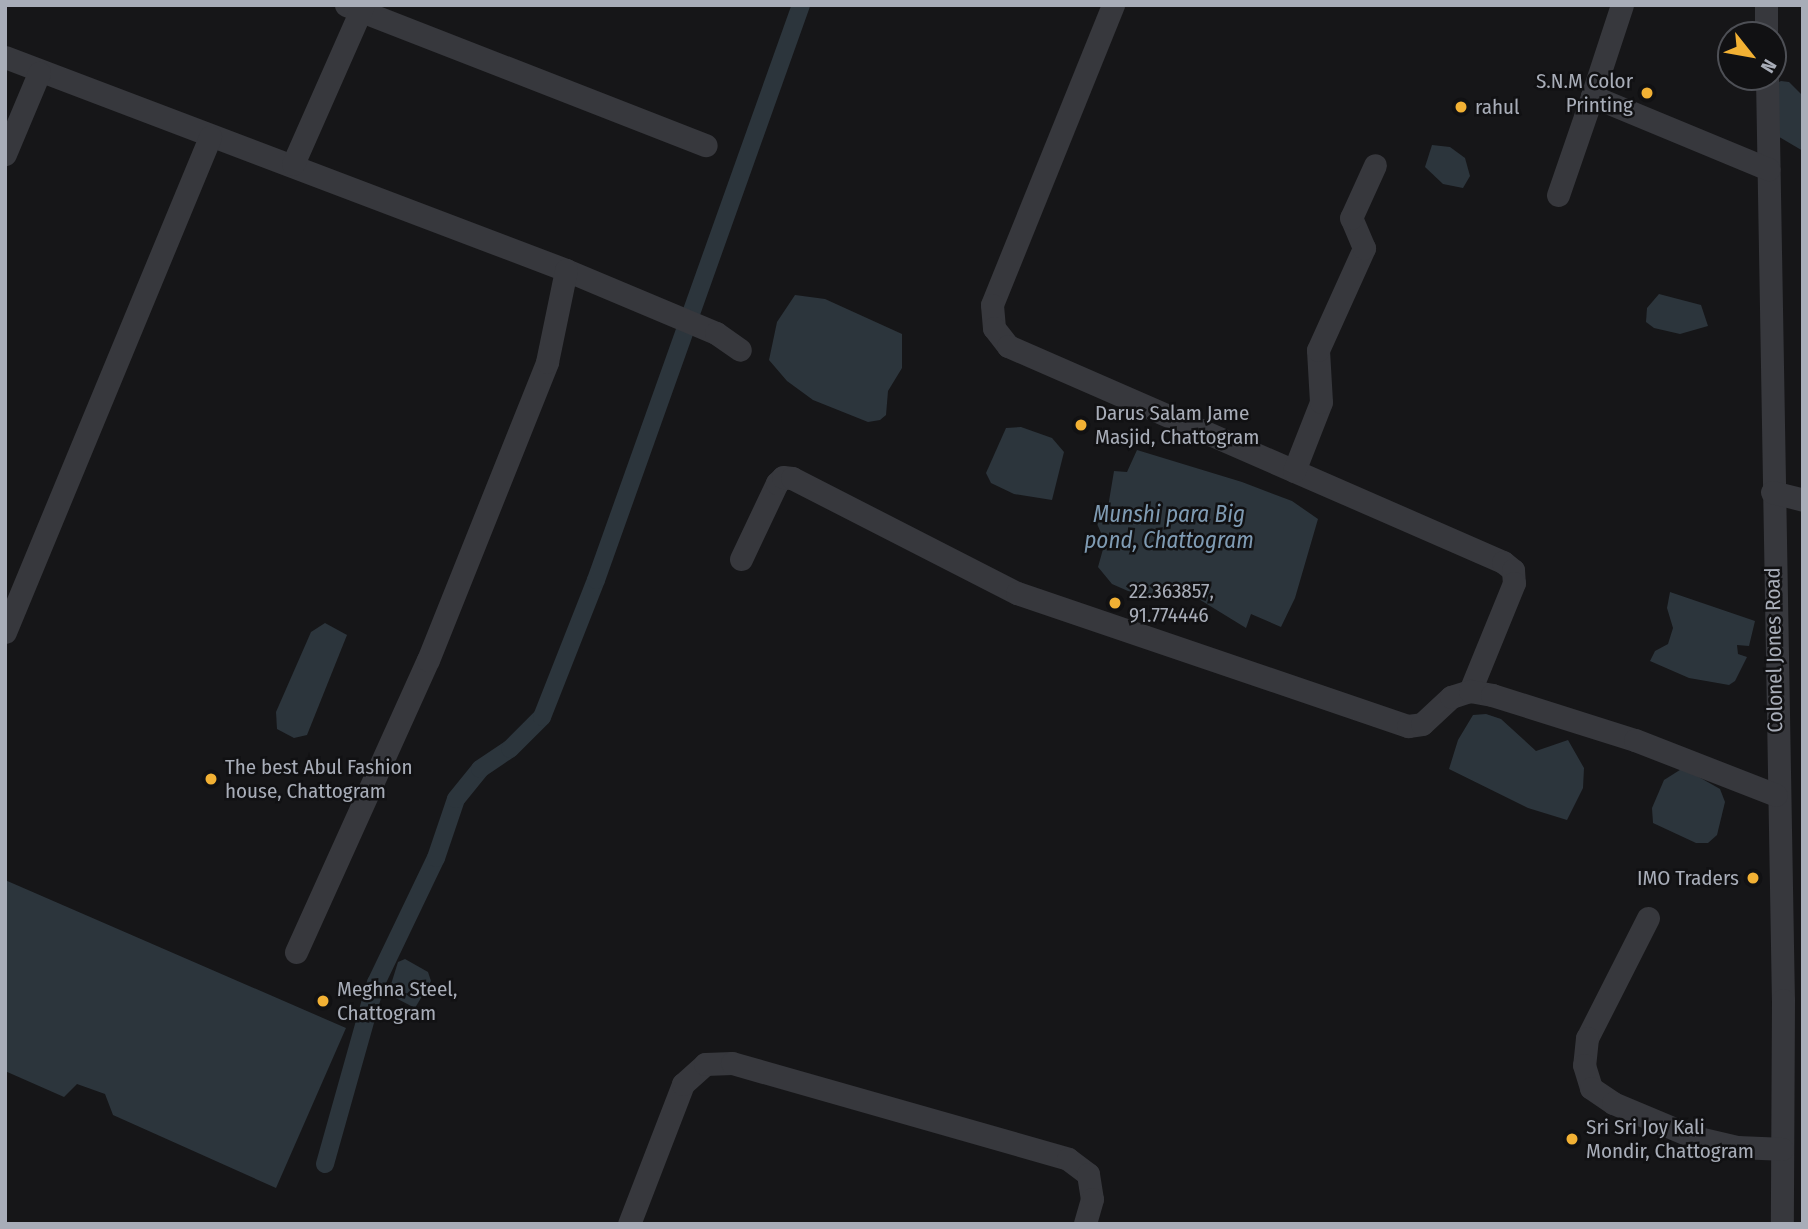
<!DOCTYPE html>
<html>
<head>
<meta charset="utf-8">
<style>
	body { margin:0 }
	#map { position:relative; width:1808px; height:1229px; overflow:hidden; background:#161618; font-family:"Fira Sans Condensed",sans-serif }
	div>[style] { position:absolute }
	.water>* { inset:0; background:#2c353c }
	.canal>* { height:18px; margin:-9px; padding:0 9px; transform-origin:9px; border-radius:9px; background:#2c353c }
	.minor>* { height:23px; margin:-11.5px; padding:0 11.5px; transform-origin:11.5px; border-radius:11.5px; background:#37383d }
	.dots>* { width:19px; height:19px; translate:-50% -50%; box-sizing:border-box; border:4px solid #111113; border-radius:50% }
	span { translate:-50% -50%; white-space:nowrap; text-align:center; line-height:1.15; -webkit-text-stroke:5px #111113; paint-order:stroke }
	.poi-label { font-size:21px; color:#a8adb8 }
	.right { translate:-100% -50%; text-align:right }
	.left { translate:0 -50%; text-align:left }
	.street-label { font-size:21px; color:#a8adb8 }
	.water-label { font-size:23px; color:#7f9bb3; font-style:italic }
	.frame { position:absolute; inset:0; border:7px solid #a8adb8; pointer-events:none }
	.north { position:absolute; left:1717px; top:21px; width:70px; height:70px; box-sizing:border-box; background:#111113; border:2px solid #4d4f55; border-radius:50%; rotate:121deg; font-size:19px; font-weight:700; line-height:28px; text-align:center; color:#a8adb8 }
	.north::after { content:''; display:block; margin:auto; width:24px; height:32px; background:#f2b134; clip-path:polygon(50% 0,100% 100%,50% 72%,0 100%) }
</style>
</head>
<body>
<div id="map">
	<div class="water">
		<i style="clip-path:polygon(1781px 81px,1789px 82px,1803px 96px,1803px 151px,1774px 134px,1777px 83px)"></i>
		<i style="clip-path:polygon(1432px 145px,1450px 147px,1465px 158px,1470px 176px,1463px 188px,1443px 184px,1425px 167px)"></i>
		<i style="clip-path:polygon(1659px 294px,1701px 305px,1708px 326px,1680px 334px,1654px 328px,1646px 322px,1647px 308px)"></i>
		<i style="clip-path:polygon(795px 295px,825px 299px,902px 334px,902px 368px,888px 391px,886px 415px,880px 420px,868px 422px,813px 400px,787px 381px,769px 360px,777px 322px)"></i>
		<i style="clip-path:polygon(1021px 427px,1052px 438px,1064px 452px,1052px 500px,1014px 494px,991px 483px,986px 473px,1006px 428px)"></i>
		<i style="clip-path:polygon(1137px 450px,1242px 482px,1292px 501px,1318px 519px,1295px 598px,1281px 627px,1251px 614px,1246px 628px,1184px 590px,1163px 598px,1128px 591px,1112px 584px,1098px 567px,1105px 542px,1094px 517px,1108px 507px,1114px 471px,1127px 472px)"></i>
		<i style="clip-path:polygon(1670px 592px,1755px 621px,1749px 646px,1737px 645px,1738px 654px,1747px 657px,1735px 681px,1729px 685px,1689px 678px,1650px 661px,1655px 651px,1668px 644px,1673px 628px,1667px 608px)"></i>
		<i style="clip-path:polygon(325px 623px,347px 635px,307px 735px,294px 738px,277px 729px,276px 712px,311px 632px)"></i>
		<i style="clip-path:polygon(1486px 714px,1501px 719px,1536px 751px,1568px 740px,1584px 768px,1583px 788px,1567px 820px,1528px 808px,1449px 769px,1458px 740px,1473px 715px)"></i>
		<i style="clip-path:polygon(1683px 768px,1720px 789px,1725px 802px,1717px 835px,1708px 843px,1696px 843px,1653px 823px,1652px 808px,1664px 780px)"></i>
		<i style="clip-path:polygon(5px 880px,346px 1028px,276px 1188px,113px 1115px,105px 1094px,77px 1084px,64px 1097px,5px 1071px)"></i>
		<i style="clip-path:polygon(405px 959px,428px 972px,431px 981px,415px 1008px,388px 994px,398px 962px)"></i>
	</div>
	<div class="canal">
		<i style="left:325px;top:1164px;width:188px;rotate:-74.3deg"></i>
		<i style="left:376px;top:983px;width:139px;rotate:-64.4deg"></i>
		<i style="left:436px;top:858px;width:62px;rotate:-71.3deg"></i>
		<i style="left:456px;top:799px;width:38px;rotate:-51deg"></i>
		<i style="left:480px;top:769px;width:36px;rotate:-34deg"></i>
		<i style="left:510px;top:749px;width:45px;rotate:-45deg"></i>
		<i style="left:542px;top:717px;width:147px;rotate:-68.5deg"></i>
		<i style="left:596px;top:580px;width:610px;rotate:-70.38deg"></i>
	</div>
	<div class="minor">
		<i style="left:346px;top:5px;width:386px;rotate:21.3deg"></i>
		<i style="left:1113px;top:5px;width:323px;rotate:112deg"></i>
		<i style="left:992px;top:305px;width:23px;rotate:85deg"></i>
		<i style="left:994px;top:328px;width:23px;rotate:52deg"></i>
		<i style="left:1008px;top:346px;width:540px;rotate:23.57deg"></i>
		<i style="left:1503px;top:562px;width:13px;rotate:39deg"></i>
		<i style="left:1513px;top:570px;width:13px;rotate:86deg"></i>
		<i style="left:1514px;top:583px;width:117px;rotate:112.2deg"></i>
		<i style="left:1766px;top:5px;width:30px;rotate:90deg"></i>
		<i style="left:5px;top:57px;width:600px;rotate:20.79deg"></i>
		<i style="left:566px;top:270px;width:163px;rotate:22.8deg"></i>
		<i style="left:716px;top:333px;width:29px;rotate:35deg"></i>
		<i style="left:1767px;top:77px;width:923px;rotate:89.01deg"></i>
		<i style="left:1783px;top:1000px;width:224px;rotate:90.3deg"></i>
		<i style="left:1592px;top:96px;width:96px;rotate:-71.8deg"></i>
		<i style="left:5px;top:154px;width:88px;rotate:-67.2deg"></i>
		<i style="left:293px;top:164px;width:174px;rotate:-66.2deg"></i>
		<i style="left:1558px;top:195px;width:105px;rotate:-71deg"></i>
		<i style="left:1592px;top:96px;width:191px;rotate:22.5deg"></i>
		<i style="left:1294px;top:471px;width:74px;rotate:-68.6deg"></i>
		<i style="left:1321px;top:402px;width:52px;rotate:-93.3deg"></i>
		<i style="left:1318px;top:350px;width:112px;rotate:-65.7deg"></i>
		<i style="left:1364px;top:248px;width:33px;rotate:-113deg"></i>
		<i style="left:1351px;top:218px;width:58px;rotate:-65.6deg"></i>
		<i style="left:1772px;top:492px;width:32px;rotate:14deg"></i>
		<i style="left:741px;top:559px;width:84px;rotate:-64.7deg"></i>
		<i style="left:777px;top:483px;width:8px;rotate:-45deg"></i>
		<i style="left:783px;top:477px;width:9px;rotate:6deg"></i>
		<i style="left:792px;top:478px;width:253px;rotate:27.1deg"></i>
		<i style="left:1017px;top:593px;width:413px;rotate:18.8deg"></i>
		<i style="left:1408px;top:726px;width:14px;rotate:-8deg"></i>
		<i style="left:1422px;top:724px;width:40px;rotate:-43deg"></i>
		<i style="left:1451px;top:697px;width:20px;rotate:-18deg"></i>
		<i style="left:1470px;top:691px;width:22px;rotate:10deg"></i>
		<i style="left:1492px;top:695px;width:150px;rotate:17.5deg"></i>
		<i style="left:1635px;top:740px;width:151px;rotate:21.3deg"></i>
		<i style="left:5px;top:632px;width:536px;rotate:-67.5deg"></i>
		<i style="left:1648px;top:918px;width:135px;rotate:116.9deg"></i>
		<i style="left:1587px;top:1038px;width:27px;rotate:96deg"></i>
		<i style="left:1584px;top:1065px;width:24px;rotate:73deg"></i>
		<i style="left:1591px;top:1088px;width:27px;rotate:34deg"></i>
		<i style="left:1613px;top:1103px;width:88px;rotate:22.8deg"></i>
		<i style="left:1694px;top:1137px;width:44px;rotate:13.1deg"></i>
		<i style="left:1737px;top:1147px;width:45px;rotate:2.5deg"></i>
		<i style="left:296px;top:952px;width:320px;rotate:-65.7deg"></i>
		<i style="left:428px;top:660px;width:321px;rotate:-68.2deg"></i>
		<i style="left:547px;top:362px;width:94px;rotate:-78.3deg"></i>
		<i style="left:629px;top:1224px;width:150px;rotate:-68.9deg"></i>
		<i style="left:683px;top:1084px;width:30px;rotate:-42deg"></i>
		<i style="left:705px;top:1064px;width:27px;rotate:-2deg"></i>
		<i style="left:732px;top:1063px;width:349px;rotate:15.9deg"></i>
		<i style="left:1068px;top:1159px;width:25px;rotate:37deg"></i>
		<i style="left:1088px;top:1174px;width:25px;rotate:81deg"></i>
		<i style="left:1092px;top:1199px;width:26px;rotate:106deg"></i>
	</div>
	<div class="dots">
		<i style="left:1647px;top:93px;background:#f2b134"></i>
		<i style="left:1461px;top:107px;background:#f2b134"></i>
		<i style="left:1081px;top:425px;background:#f2b134"></i>
		<i style="left:1115px;top:603px;background:#f2b134"></i>
		<i style="left:211px;top:779px;background:#f2b134"></i>
		<i style="left:1753px;top:878px;background:#f2b134"></i>
		<i style="left:323px;top:1001px;background:#f2b134"></i>
		<i style="left:1572px;top:1139px;background:#f2b134"></i>
	</div>
	<div class="poi-label">
		<span class="right" style="left:1633px;top:93px">S.N.M Color<br>Printing</span>
		<span class="left" style="left:1475px;top:107px">rahul</span>
		<span class="left" style="left:1095px;top:425px">Darus Salam Jame<br>Masjid, Chattogram</span>
		<span class="left" style="left:1129px;top:603px">22.363857,<br>91.774446</span>
		<span class="left" style="left:225px;top:779px">The best Abul Fashion<br>house, Chattogram</span>
		<span class="right" style="left:1739px;top:878px">IMO Traders</span>
		<span class="left" style="left:337px;top:1001px">Meghna Steel,<br>Chattogram</span>
		<span class="left" style="left:1586px;top:1139px">Sri Sri Joy Kali<br>Mondir, Chattogram</span>
	</div>
	<div class="street-label">
		<span style="left:1774px;top:650px;rotate:-91deg">Colonel Jones Road</span>
	</div>
	<div class="water-label">
		<span style="left:1169px;top:527px">Munshi para Big<br>pond, Chattogram</span>
	</div>
	<div class="frame"></div>
	<div class="north">N</div>
</div>
</body>
</html>
